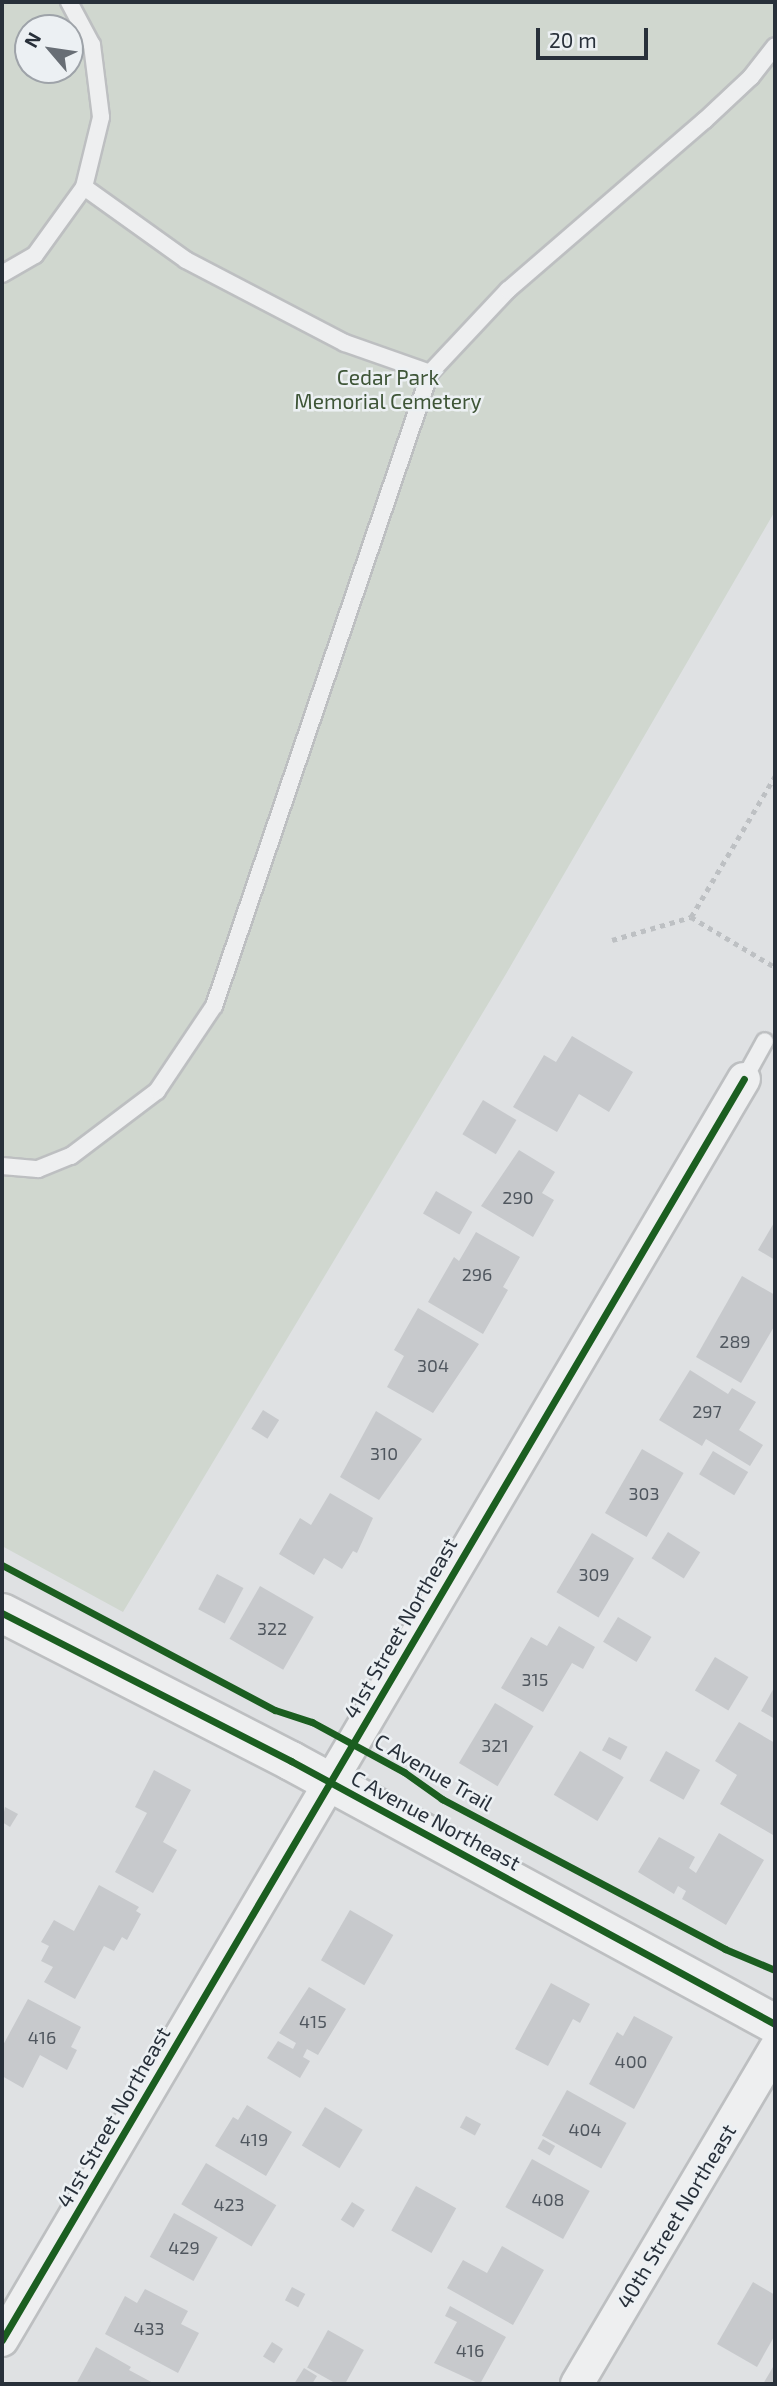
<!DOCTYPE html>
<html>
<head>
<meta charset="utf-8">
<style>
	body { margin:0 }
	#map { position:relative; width:777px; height:2386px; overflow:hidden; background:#dfe1e3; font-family:"Exo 2",sans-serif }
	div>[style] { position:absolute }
	.green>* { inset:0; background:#d0d7cf }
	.building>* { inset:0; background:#c7c9cc; transform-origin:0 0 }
	.path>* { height:4.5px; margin-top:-2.25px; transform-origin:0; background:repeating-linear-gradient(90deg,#bdc0c3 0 5px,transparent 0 10px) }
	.roads { filter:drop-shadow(2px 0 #bdbfc1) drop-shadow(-2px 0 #bdbfc1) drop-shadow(0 2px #bdbfc1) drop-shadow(0 -2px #bdbfc1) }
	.service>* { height:16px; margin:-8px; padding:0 8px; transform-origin:8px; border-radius:8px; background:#eeeff0 }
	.minor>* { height:32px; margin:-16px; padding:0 16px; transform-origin:16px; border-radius:16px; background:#eeeff0 }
	.tertiary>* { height:38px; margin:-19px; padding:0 19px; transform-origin:19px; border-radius:19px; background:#eeeff0 }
	.cycleway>* { height:7px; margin:-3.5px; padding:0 3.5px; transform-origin:3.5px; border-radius:3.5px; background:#1b5e20 }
	span { translate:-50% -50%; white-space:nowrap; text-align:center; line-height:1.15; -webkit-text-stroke:5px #ecf0f3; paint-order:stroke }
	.number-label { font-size:18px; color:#50575f }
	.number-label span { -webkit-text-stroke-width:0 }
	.park-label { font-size:21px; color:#3e5537 }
	.street-label { font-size:21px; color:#28303a }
	.frame { position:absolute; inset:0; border:4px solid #28303a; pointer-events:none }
	.north { position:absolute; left:14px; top:14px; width:70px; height:70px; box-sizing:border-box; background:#ecf0f3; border:2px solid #9ea3a9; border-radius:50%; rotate:299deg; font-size:19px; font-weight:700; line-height:28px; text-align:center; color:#28303a }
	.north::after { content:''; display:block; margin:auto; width:24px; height:32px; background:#686e75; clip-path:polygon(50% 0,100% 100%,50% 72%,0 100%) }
	.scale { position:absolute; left:536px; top:28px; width:112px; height:32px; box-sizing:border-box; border:4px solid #28303a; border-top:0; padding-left:9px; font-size:21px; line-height:24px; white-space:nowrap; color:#28303a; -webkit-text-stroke:5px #ecf0f3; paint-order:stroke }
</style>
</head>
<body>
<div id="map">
	<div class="green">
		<i style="clip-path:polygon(evenodd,2px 2px,775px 2px,775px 511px,506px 974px,123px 1612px,2px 1546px,2px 2px,28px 28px,70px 28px,70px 70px,28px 70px,28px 28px)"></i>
	</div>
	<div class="building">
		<i style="clip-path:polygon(572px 1036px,633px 1072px,609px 1112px,579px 1094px,557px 1132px,513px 1107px,544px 1055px,556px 1062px)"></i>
		<i style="left:483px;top:1100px;width:39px;height:40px;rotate:31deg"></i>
		<i style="clip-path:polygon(519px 1150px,555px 1172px,542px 1193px,554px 1200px,533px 1237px,481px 1206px)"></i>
		<i style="left:436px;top:1191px;width:42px;height:26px;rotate:30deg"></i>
		<i style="clip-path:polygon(775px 1221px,775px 1260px,758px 1250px)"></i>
		<i style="clip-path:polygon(476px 1232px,520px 1257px,503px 1287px,508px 1290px,483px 1334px,428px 1302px,454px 1257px,459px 1261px)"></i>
		<i style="clip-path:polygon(742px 1276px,775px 1295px,775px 1325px,741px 1383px,696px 1357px)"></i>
		<i style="clip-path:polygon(418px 1308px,479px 1344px,433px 1413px,387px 1387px,404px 1356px,394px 1350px)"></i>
		<i style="clip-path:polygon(690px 1370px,728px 1394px,732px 1388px,756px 1402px,739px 1430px,763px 1445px,750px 1466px,706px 1439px,702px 1446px,659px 1420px)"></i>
		<i style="left:263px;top:1410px;width:19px;height:22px;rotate:32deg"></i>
		<i style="clip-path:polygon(376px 1411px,422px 1439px,379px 1500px,340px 1477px)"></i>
		<i style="left:642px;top:1449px;width:48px;height:74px;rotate:30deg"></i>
		<i style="left:713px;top:1451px;width:41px;height:27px;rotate:31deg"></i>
		<i style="clip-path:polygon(330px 1493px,373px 1518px,357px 1553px,353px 1551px,342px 1569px,324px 1558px,314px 1575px,279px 1554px,300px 1518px,311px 1525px)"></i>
		<i style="left:668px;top:1532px;width:38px;height:31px;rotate:32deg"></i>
		<i style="left:592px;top:1533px;width:49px;height:69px;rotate:31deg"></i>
		<i style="left:217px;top:1574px;width:30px;height:40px;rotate:28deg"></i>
		<i style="left:260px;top:1586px;width:62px;height:61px;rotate:30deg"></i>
		<i style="left:618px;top:1617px;width:39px;height:29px;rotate:31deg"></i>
		<i style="clip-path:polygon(559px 1626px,595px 1647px,583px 1669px,572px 1663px,543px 1712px,501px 1688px,531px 1637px,547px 1646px)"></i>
		<i style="left:715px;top:1657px;width:39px;height:39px;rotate:31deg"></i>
		<i style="clip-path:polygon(775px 1686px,775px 1719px,761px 1711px)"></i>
		<i style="left:495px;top:1703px;width:45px;height:70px;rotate:31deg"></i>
		<i style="clip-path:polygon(739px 1722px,775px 1743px,773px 1835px,720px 1804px,737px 1775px,715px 1761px)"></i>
		<i style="left:609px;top:1737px;width:21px;height:15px;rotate:28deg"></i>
		<i style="left:580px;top:1751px;width:51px;height:51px;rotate:31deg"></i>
		<i style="left:666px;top:1751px;width:39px;height:34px;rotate:29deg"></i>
		<i style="clip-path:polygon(154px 1770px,191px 1790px,163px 1842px,177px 1850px,153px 1893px,115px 1872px,147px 1813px,135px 1807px)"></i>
		<i style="clip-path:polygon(5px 1807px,18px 1814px,10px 1827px,2px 1822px)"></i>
		<i style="clip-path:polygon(719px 1833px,764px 1860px,726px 1925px,682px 1899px,686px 1891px,678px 1886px,674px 1894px,638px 1872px,659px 1837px,695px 1857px,689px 1868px,696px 1873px)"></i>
		<i style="clip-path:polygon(99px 1885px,139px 1907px,136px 1911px,141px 1914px,127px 1940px,122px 1937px,114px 1951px,104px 1946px,75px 1999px,44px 1982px,53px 1967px,41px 1961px,49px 1946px,41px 1942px,54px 1920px,74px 1931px)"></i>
		<i style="left:350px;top:1910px;width:50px;height:58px;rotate:30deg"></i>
		<i style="clip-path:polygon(551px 1983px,590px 2004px,580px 2023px,573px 2019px,548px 2066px,515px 2049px)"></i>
		<i style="clip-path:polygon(309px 1987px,346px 2009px,318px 2055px,307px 2049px,303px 2057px,310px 2061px,300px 2078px,267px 2058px,278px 2041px,293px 2049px,296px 2043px,279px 2033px)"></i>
		<i style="clip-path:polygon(28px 1999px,81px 2027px,71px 2047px,77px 2050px,67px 2070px,40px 2055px,23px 2088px,2px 2076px,2px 2047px)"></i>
		<i style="clip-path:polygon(634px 2016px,673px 2037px,634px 2109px,589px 2084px,617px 2032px,623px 2036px)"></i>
		<i style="left:567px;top:2090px;width:68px;height:52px;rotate:29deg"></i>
		<i style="clip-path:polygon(247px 2105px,292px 2132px,266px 2176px,215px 2146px,233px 2117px,238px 2120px)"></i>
		<i style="left:325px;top:2107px;width:44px;height:45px;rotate:31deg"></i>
		<i style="left:466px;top:2116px;width:17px;height:13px;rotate:28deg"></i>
		<i style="left:543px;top:2139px;width:14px;height:11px;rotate:30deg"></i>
		<i style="left:532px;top:2159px;width:66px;height:55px;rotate:29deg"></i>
		<i style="left:206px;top:2163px;width:82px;height:48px;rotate:31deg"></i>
		<i style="left:416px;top:2186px;width:46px;height:51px;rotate:29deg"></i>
		<i style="left:352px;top:2202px;width:15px;height:21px;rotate:32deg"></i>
		<i style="left:174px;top:2213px;width:50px;height:50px;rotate:29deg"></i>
		<i style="clip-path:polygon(502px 2246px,544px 2270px,513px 2325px,447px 2288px,463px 2260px,487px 2273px)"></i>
		<i style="clip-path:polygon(753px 2282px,775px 2295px,775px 2335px,757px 2367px,717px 2344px)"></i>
		<i style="left:292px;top:2287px;width:15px;height:15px;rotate:28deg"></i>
		<i style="clip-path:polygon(145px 2289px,188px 2311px,181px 2324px,199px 2333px,178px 2373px,105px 2334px,125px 2296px,137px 2303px)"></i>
		<i style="clip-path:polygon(450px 2306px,506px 2337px,480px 2384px,434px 2363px,457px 2322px,445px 2316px)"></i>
		<i style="left:328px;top:2330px;width:41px;height:43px;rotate:29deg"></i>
		<i style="left:272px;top:2342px;width:13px;height:17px;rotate:32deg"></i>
		<i style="clip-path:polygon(96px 2347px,131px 2367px,129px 2370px,155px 2384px,76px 2384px)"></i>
		<i style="clip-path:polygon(773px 2367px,775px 2384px,763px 2384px)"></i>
		<i style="clip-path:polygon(304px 2368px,317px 2376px,312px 2384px,294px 2384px)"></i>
	</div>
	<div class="path">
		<i style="left:691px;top:917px;width:98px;rotate:30.8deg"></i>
		<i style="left:612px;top:940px;width:82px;rotate:-16.2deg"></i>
		<i style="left:691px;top:917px;width:164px;rotate:-59.2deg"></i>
	</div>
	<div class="roads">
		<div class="service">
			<i style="left:84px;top:187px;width:125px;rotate:35.6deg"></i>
			<i style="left:186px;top:260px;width:179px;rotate:27.6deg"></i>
			<i style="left:345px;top:343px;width:90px;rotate:19.4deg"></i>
			<i style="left:2px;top:274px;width:38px;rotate:-30deg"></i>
			<i style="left:35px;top:255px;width:84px;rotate:-54.2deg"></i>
			<i style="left:84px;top:187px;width:72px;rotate:-76.3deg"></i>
			<i style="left:101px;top:117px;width:73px;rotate:-97.1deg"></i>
			<i style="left:92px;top:45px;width:49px;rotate:-118.1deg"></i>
			<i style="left:744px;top:1079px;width:43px;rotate:-61.1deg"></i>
			<i style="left:2px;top:1166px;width:36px;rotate:5deg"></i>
			<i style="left:38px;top:1169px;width:35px;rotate:-22deg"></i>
			<i style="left:71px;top:1156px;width:108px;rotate:-37.1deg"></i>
			<i style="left:157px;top:1091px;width:102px;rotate:-56.2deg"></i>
			<i style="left:214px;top:1006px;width:669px;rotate:-71.16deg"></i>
			<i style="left:430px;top:373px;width:114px;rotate:-46.8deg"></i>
			<i style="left:508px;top:290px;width:259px;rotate:-40.8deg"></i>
			<i style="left:704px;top:121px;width:64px;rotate:-43.1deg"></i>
			<i style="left:751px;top:77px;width:39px;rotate:-52deg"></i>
		</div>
		<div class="minor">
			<i style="left:2px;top:2340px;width:1463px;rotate:-59.53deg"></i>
			<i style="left:577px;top:2384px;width:389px;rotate:-59.4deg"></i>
		</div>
		<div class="tertiary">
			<i style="left:2px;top:1613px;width:325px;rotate:27.1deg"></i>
			<i style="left:291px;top:1761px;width:551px;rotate:28.52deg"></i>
		</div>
	</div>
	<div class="cycleway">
		<i style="left:2px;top:1565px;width:309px;rotate:28deg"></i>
		<i style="left:275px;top:1710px;width:39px;rotate:18deg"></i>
		<i style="left:312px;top:1722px;width:105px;rotate:28.5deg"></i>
		<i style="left:404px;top:1772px;width:47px;rotate:35.4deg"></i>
		<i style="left:442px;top:1799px;width:320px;rotate:27.9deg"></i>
		<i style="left:725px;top:1949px;width:54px;rotate:22.8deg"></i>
		<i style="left:2px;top:1613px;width:325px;rotate:27.1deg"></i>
		<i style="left:291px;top:1761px;width:551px;rotate:28.52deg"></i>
		<i style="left:2px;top:2340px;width:1463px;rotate:-59.53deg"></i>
	</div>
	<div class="number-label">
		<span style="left:518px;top:1197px">290</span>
		<span style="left:477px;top:1274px">296</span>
		<span style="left:735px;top:1341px">289</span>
		<span style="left:433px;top:1365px">304</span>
		<span style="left:707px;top:1411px">297</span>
		<span style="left:384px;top:1453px">310</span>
		<span style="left:644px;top:1493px">303</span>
		<span style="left:594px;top:1574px">309</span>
		<span style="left:272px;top:1628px">322</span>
		<span style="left:535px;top:1679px">315</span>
		<span style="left:495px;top:1745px">321</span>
		<span style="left:313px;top:2021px">415</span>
		<span style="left:42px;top:2037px">416</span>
		<span style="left:631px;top:2061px">400</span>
		<span style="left:585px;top:2129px">404</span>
		<span style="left:254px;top:2139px">419</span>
		<span style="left:548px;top:2199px">408</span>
		<span style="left:229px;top:2204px">423</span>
		<span style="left:184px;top:2247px">429</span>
		<span style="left:149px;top:2328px">433</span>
		<span style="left:470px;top:2350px">416</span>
	</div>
	<div class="park-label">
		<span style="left:388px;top:389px">Cedar Park<br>Memorial Cemetery</span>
	</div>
	<div class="street-label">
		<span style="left:400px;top:1628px;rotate:-60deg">41st Street Northeast</span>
		<span style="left:434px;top:1772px;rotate:30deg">C Avenue Trail</span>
		<span style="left:436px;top:1820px;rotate:28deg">C Avenue Northeast</span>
		<span style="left:113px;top:2117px;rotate:-60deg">41st Street Northeast</span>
		<span style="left:676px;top:2216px;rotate:-59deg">40th Street Northeast</span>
	</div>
	<div class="frame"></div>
	<div class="north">N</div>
	<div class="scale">20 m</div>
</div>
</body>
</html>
